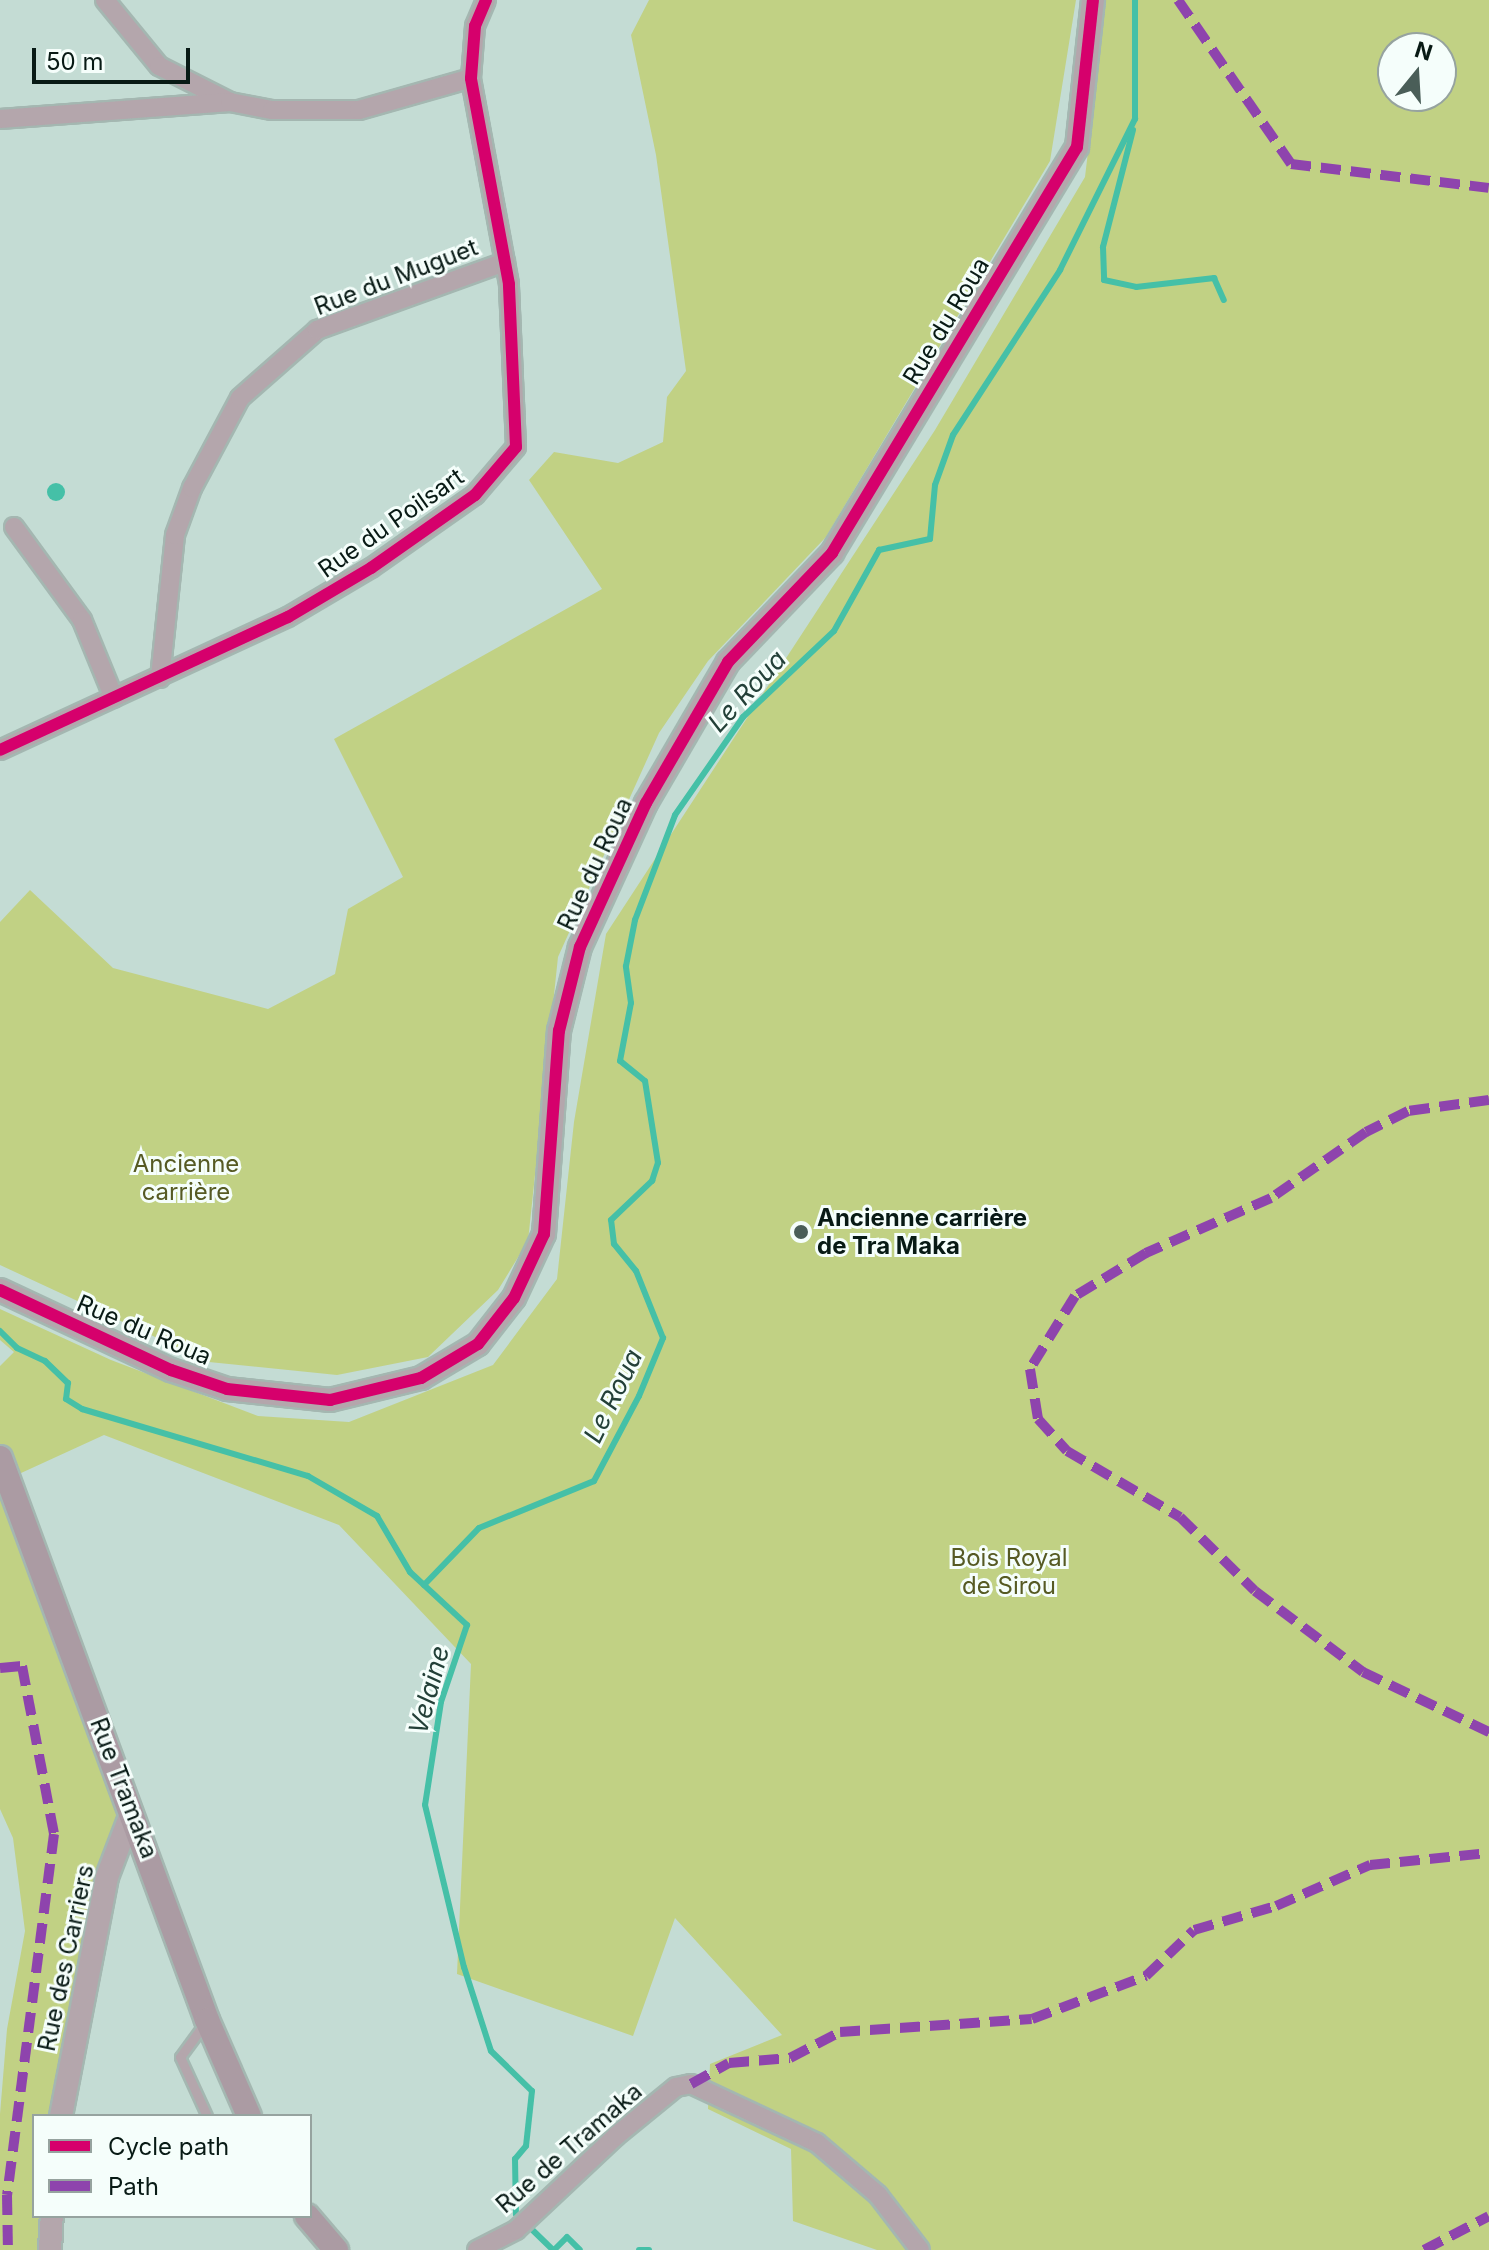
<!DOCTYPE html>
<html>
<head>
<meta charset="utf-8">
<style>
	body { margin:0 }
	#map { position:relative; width:1489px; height:2250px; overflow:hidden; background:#c4dcd4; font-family:Inter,sans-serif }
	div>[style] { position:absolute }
	.green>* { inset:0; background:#c1d184 }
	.water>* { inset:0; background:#45c0a7 }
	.round { border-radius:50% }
	.stream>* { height:6px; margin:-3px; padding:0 3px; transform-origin:3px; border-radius:3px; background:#45c0a7 }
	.roads { filter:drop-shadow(2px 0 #a4b7b1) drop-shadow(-2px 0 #a4b7b1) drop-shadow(0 2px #a4b7b1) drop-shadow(0 -2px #a4b7b1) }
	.service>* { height:9px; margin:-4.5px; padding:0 4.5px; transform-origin:4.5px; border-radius:4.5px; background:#b4a6ac }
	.minor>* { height:18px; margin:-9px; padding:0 9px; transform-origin:9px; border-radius:9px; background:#b4a6ac }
	.tertiary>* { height:22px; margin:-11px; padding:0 11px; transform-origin:11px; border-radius:11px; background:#b4a6ac }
	.secondary>* { height:24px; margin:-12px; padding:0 12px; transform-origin:12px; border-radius:12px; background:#ab9ba3 }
	.quiet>* { height:10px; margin-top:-5px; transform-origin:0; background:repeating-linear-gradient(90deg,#8e44ad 0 20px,transparent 0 30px) }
	.cycleway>* { height:12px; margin:-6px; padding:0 6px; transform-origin:6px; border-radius:6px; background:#d6006c }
	.dots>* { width:22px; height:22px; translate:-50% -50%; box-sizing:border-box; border:4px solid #f5fefb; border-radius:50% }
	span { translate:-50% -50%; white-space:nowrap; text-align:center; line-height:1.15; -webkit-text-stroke:6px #f5fefb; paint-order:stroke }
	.street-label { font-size:24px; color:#081a15 }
	.park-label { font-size:24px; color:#565a23 }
	.poi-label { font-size:24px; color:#081a15; font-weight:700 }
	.left { translate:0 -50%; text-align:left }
	.water-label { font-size:26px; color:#234038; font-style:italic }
	.legend { position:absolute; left:32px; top:2114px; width:280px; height:104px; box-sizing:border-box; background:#f5fefb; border:2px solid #96a39f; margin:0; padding:10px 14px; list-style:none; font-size:24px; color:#081a15 }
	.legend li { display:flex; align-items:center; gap:16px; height:40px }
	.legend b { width:40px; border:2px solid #96a39f }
	.north { position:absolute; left:1377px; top:32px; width:80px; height:80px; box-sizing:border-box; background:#f5fefb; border:2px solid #96a39f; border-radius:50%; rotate:18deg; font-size:22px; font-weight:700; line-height:32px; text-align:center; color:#081a15 }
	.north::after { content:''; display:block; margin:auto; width:28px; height:36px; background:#4a5e58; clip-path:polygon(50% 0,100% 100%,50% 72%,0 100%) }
	.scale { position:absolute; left:32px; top:48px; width:158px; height:36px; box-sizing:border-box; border:4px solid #081a15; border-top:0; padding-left:10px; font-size:24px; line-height:28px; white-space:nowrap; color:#081a15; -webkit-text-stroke:6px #f5fefb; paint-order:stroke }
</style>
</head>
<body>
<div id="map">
	<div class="green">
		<i style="clip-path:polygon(649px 0,1076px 0,1050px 161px,826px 537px,708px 661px,659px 733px,558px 957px,528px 1241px,498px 1290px,428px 1357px,337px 1375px,209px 1362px,0 1265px,0 922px,30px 890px,113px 968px,268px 1009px,335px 974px,348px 909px,403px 877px,334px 739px,602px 589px,529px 480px,554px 452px,618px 463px,663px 442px,667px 397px,686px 371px,656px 155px,631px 35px)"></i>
		<i style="clip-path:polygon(evenodd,1106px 0,1489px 0,1489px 2250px,877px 2250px,793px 2221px,791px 2149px,708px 2109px,710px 2064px,782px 2035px,675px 1918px,633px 2036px,457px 1974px,471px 1664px,339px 1525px,104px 1435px,8px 1479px,131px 1814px,61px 2116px,34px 2116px,34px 2216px,52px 2216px,50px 2250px,0 2250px,0 2114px,7px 2029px,25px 1931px,13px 1838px,0 1809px,0 1366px,14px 1352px,0 1340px,0 1309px,111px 1360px,258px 1416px,349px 1422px,493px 1365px,557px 1279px,574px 1122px,606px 934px,935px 430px,1085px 177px,1106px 0,1393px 48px,1441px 48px,1441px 96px,1393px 96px,1393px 48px)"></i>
	</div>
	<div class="water">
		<i class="round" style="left:47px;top:483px;width:18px;height:18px"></i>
	</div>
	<div class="stream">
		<i style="left:1133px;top:130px;width:121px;rotate:104.4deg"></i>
		<i style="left:1103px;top:247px;width:33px;rotate:88deg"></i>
		<i style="left:1104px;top:280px;width:33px;rotate:12deg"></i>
		<i style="left:1136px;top:287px;width:79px;rotate:-6.6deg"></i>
		<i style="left:1214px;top:278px;width:24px;rotate:66deg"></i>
		<i style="left:0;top:1331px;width:24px;rotate:45deg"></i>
		<i style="left:17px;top:1348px;width:31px;rotate:25deg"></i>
		<i style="left:45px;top:1361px;width:32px;rotate:44deg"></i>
		<i style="left:68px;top:1383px;width:16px;rotate:97deg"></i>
		<i style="left:66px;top:1399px;width:19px;rotate:32deg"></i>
		<i style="left:82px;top:1409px;width:236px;rotate:16.5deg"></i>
		<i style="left:308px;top:1476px;width:80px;rotate:30.1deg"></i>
		<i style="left:377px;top:1516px;width:65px;rotate:59.5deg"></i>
		<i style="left:410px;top:1572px;width:78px;rotate:42.9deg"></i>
		<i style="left:467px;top:1625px;width:81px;rotate:108.7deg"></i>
		<i style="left:441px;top:1702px;width:104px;rotate:98.8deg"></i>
		<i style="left:425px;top:1805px;width:167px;rotate:76.5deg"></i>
		<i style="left:464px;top:1967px;width:88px;rotate:72.2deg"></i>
		<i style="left:491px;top:2051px;width:57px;rotate:44.3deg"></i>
		<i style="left:532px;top:2091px;width:55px;rotate:96.2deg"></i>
		<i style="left:526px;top:2146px;width:17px;rotate:130deg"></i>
		<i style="left:515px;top:2159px;width:55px;rotate:89deg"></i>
		<i style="left:516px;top:2214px;width:52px;rotate:44.2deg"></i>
		<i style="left:424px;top:1585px;width:79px;rotate:-46deg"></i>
		<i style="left:479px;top:1528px;width:124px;rotate:-22.2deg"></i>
		<i style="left:594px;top:1481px;width:96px;rotate:-62.1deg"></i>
		<i style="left:639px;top:1396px;width:63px;rotate:-67.5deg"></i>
		<i style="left:663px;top:1338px;width:72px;rotate:-111.9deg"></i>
		<i style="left:636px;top:1271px;width:35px;rotate:-129deg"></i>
		<i style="left:614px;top:1244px;width:24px;rotate:-97deg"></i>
		<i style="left:611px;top:1220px;width:57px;rotate:-43.6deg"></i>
		<i style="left:652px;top:1181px;width:19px;rotate:-72deg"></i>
		<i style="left:658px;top:1163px;width:83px;rotate:-99deg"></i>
		<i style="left:645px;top:1081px;width:32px;rotate:-141deg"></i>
		<i style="left:620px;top:1061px;width:59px;rotate:-79.3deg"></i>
		<i style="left:631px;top:1003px;width:37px;rotate:-98deg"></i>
		<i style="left:626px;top:966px;width:47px;rotate:-78.9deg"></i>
		<i style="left:635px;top:920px;width:112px;rotate:-69.1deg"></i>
		<i style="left:675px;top:815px;width:119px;rotate:-55.2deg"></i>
		<i style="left:743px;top:717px;width:125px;rotate:-43.4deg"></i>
		<i style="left:834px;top:631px;width:93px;rotate:-60.9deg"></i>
		<i style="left:879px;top:550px;width:52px;rotate:-12.2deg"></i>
		<i style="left:930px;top:539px;width:54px;rotate:-84.7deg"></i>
		<i style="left:935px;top:485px;width:53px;rotate:-70.2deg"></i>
		<i style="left:953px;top:435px;width:197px;rotate:-57deg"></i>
		<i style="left:1060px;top:270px;width:169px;rotate:-63.6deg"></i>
		<i style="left:1135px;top:119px;width:119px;rotate:-90deg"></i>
		<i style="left:554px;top:2250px;width:18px;rotate:-45deg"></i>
		<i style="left:567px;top:2237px;width:18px;rotate:45deg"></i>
		<i style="left:639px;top:2250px;width:10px"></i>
	</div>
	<div class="roads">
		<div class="service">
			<i style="left:205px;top:2023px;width:42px;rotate:126.3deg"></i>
			<i style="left:180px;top:2057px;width:65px;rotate:65.4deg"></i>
		</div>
		<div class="minor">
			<i style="left:105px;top:0;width:85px;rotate:50.7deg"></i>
			<i style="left:159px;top:66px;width:77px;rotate:26.9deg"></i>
			<i style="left:0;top:119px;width:231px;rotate:-4.2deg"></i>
			<i style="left:230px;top:102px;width:43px;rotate:10.8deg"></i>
			<i style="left:272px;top:110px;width:87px"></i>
			<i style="left:359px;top:110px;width:116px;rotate:-15.9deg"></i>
			<i style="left:14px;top:527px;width:115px;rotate:53.8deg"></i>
			<i style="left:82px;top:620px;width:84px;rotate:67.7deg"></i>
			<i style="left:160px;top:678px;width:144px;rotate:-84deg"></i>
			<i style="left:175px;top:535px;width:50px;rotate:-70.1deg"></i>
			<i style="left:192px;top:488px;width:102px;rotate:-61.9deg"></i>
			<i style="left:240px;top:398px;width:103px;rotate:-41.4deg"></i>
			<i style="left:317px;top:330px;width:200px;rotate:-19.9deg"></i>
			<i style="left:0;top:750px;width:317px;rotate:-24.8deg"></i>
			<i style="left:288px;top:617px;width:96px;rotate:-30.6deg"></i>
			<i style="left:371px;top:568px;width:127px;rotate:-35.1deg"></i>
			<i style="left:475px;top:495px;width:63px;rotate:-49.5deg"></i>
			<i style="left:516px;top:447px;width:163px;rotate:-92.5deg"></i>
			<i style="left:509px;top:284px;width:209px;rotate:-100.5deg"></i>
			<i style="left:471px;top:78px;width:52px;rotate:-85.6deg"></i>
			<i style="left:475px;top:26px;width:28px;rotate:-67deg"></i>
			<i style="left:477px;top:2250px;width:44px;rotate:-27.1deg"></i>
			<i style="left:516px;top:2230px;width:137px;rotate:-43.2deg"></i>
			<i style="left:616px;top:2136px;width:77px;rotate:-39.2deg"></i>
			<i style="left:676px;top:2087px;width:15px;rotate:-11deg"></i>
			<i style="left:691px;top:2084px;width:139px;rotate:25.1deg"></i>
			<i style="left:817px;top:2143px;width:80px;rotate:40.4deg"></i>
			<i style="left:878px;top:2195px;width:69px;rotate:52.6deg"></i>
		</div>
		<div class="tertiary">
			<i style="left:0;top:1290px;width:189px;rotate:25.1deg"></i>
			<i style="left:171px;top:1370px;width:59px;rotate:18.7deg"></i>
			<i style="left:227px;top:1389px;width:104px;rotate:6.1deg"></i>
			<i style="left:330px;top:1400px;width:94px;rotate:-13.6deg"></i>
			<i style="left:421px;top:1378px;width:66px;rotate:-30.8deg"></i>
			<i style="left:478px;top:1344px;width:58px;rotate:-52deg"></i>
			<i style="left:514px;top:1298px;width:71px;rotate:-64.9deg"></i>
			<i style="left:544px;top:1234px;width:204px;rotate:-85.8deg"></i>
			<i style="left:559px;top:1031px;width:87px;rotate:-76deg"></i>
			<i style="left:580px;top:947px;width:158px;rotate:-65.4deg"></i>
			<i style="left:646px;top:803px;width:163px;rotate:-59.8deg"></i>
			<i style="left:728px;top:662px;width:151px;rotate:-46.3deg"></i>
			<i style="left:832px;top:553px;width:474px;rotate:-58.9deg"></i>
			<i style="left:1077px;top:147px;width:148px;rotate:-83.8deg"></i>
			<i style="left:61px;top:2116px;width:243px;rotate:-79.1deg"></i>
			<i style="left:107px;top:1877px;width:67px;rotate:-69.1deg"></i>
			<i style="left:50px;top:2250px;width:34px;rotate:-87deg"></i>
		</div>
		<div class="secondary">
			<i style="left:0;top:1458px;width:599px;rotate:69.78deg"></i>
			<i style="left:207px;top:2020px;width:105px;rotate:66.4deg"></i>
			<i style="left:307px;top:2216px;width:45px;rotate:49.5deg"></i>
		</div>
	</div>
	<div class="quiet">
		<i style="left:1178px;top:0;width:199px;rotate:55.4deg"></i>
		<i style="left:1291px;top:164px;width:199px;rotate:6.9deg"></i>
		<i style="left:1489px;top:1100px;width:82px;rotate:172.3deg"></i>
		<i style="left:1408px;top:1111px;width:47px;rotate:153.4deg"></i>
		<i style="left:1366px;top:1132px;width:116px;rotate:145.2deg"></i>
		<i style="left:1271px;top:1198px;width:137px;rotate:156.3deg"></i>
		<i style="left:1146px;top:1253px;width:83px;rotate:148.8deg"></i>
		<i style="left:1075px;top:1296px;width:86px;rotate:121.7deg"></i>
		<i style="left:1030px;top:1369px;width:51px;rotate:80.9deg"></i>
		<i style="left:1038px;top:1419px;width:43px;rotate:47.8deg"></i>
		<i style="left:1067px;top:1451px;width:131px;rotate:30.3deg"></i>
		<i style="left:1180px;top:1517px;width:105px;rotate:44.6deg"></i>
		<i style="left:1255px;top:1591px;width:135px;rotate:36.9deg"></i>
		<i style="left:1363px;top:1672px;width:140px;rotate:25.5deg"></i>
		<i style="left:0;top:1668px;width:22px;rotate:-5deg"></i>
		<i style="left:22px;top:1666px;width:171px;rotate:79.2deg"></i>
		<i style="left:54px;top:1834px;width:364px;rotate:97.4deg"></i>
		<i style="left:7px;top:2195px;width:55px;rotate:89deg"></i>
		<i style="left:691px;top:2084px;width:43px;rotate:-28.9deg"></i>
		<i style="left:729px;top:2063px;width:61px;rotate:-4.7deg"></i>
		<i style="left:790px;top:2058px;width:56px;rotate:-27.5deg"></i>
		<i style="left:840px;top:2032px;width:192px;rotate:-3.9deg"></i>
		<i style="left:1032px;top:2019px;width:122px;rotate:-20.7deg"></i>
		<i style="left:1146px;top:1976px;width:66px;rotate:-43.8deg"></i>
		<i style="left:1194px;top:1930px;width:85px;rotate:-16.3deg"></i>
		<i style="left:1276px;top:1906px;width:103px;rotate:-23.6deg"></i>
		<i style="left:1370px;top:1865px;width:120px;rotate:-5.8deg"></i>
		<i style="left:1424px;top:2250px;width:73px;rotate:-27.6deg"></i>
	</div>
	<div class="cycleway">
		<i style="left:0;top:750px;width:317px;rotate:-24.8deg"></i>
		<i style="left:288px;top:617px;width:96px;rotate:-30.6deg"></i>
		<i style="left:371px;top:568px;width:127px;rotate:-35.1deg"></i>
		<i style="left:475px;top:495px;width:63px;rotate:-49.5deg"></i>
		<i style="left:516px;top:447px;width:163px;rotate:-92.5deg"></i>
		<i style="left:509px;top:284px;width:209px;rotate:-100.5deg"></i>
		<i style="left:471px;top:78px;width:52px;rotate:-85.6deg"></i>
		<i style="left:475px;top:26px;width:28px;rotate:-67deg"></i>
		<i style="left:0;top:1290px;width:189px;rotate:25.1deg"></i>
		<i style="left:171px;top:1370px;width:59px;rotate:18.7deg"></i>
		<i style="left:227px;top:1389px;width:104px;rotate:6.1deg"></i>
		<i style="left:330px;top:1400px;width:94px;rotate:-13.6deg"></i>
		<i style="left:421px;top:1378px;width:66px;rotate:-30.8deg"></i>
		<i style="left:478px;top:1344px;width:58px;rotate:-52deg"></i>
		<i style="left:514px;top:1298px;width:71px;rotate:-64.9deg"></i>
		<i style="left:544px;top:1234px;width:204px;rotate:-85.8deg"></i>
		<i style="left:559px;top:1031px;width:87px;rotate:-76deg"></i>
		<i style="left:580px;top:947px;width:158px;rotate:-65.4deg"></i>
		<i style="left:646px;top:803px;width:163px;rotate:-59.8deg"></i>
		<i style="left:728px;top:662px;width:151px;rotate:-46.3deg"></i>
		<i style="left:832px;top:553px;width:474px;rotate:-58.9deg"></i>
		<i style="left:1077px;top:147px;width:148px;rotate:-83.8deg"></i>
	</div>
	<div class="dots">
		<i style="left:801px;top:1232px;background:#4a5e58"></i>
	</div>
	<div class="street-label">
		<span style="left:396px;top:277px;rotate:-21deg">Rue du Muguet</span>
		<span style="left:946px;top:321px;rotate:-59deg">Rue du Roua</span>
		<span style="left:391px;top:523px;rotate:-35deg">Rue du Poilsart</span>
		<span style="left:595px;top:864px;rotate:-65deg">Rue du Roua</span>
		<span style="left:144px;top:1330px;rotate:23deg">Rue du Roua</span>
		<span style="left:124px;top:1788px;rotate:69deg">Rue Tramaka</span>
		<span style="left:66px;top:1958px;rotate:-78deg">Rue des Carriers</span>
		<span style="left:569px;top:2148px;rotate:-41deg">Rue de Tramaka</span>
	</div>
	<div class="park-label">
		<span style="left:186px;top:1178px">Ancienne<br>carrière</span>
		<span style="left:1009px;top:1572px">Bois Royal<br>de Sirou</span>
	</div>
	<div class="poi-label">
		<span class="left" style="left:817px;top:1232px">Ancienne carrière<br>de Tra Maka</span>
	</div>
	<div class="water-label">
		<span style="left:747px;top:691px;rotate:-47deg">Le Roua</span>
		<span style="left:613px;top:1396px;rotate:-64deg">Le Roua</span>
		<span style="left:429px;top:1690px;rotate:-75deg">Velaine</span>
	</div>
	<ul class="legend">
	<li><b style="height:10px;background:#d6006c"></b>Cycle path</li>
	<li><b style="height:10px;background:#8e44ad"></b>Path</li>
	</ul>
	<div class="north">N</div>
	<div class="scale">50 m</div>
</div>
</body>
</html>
